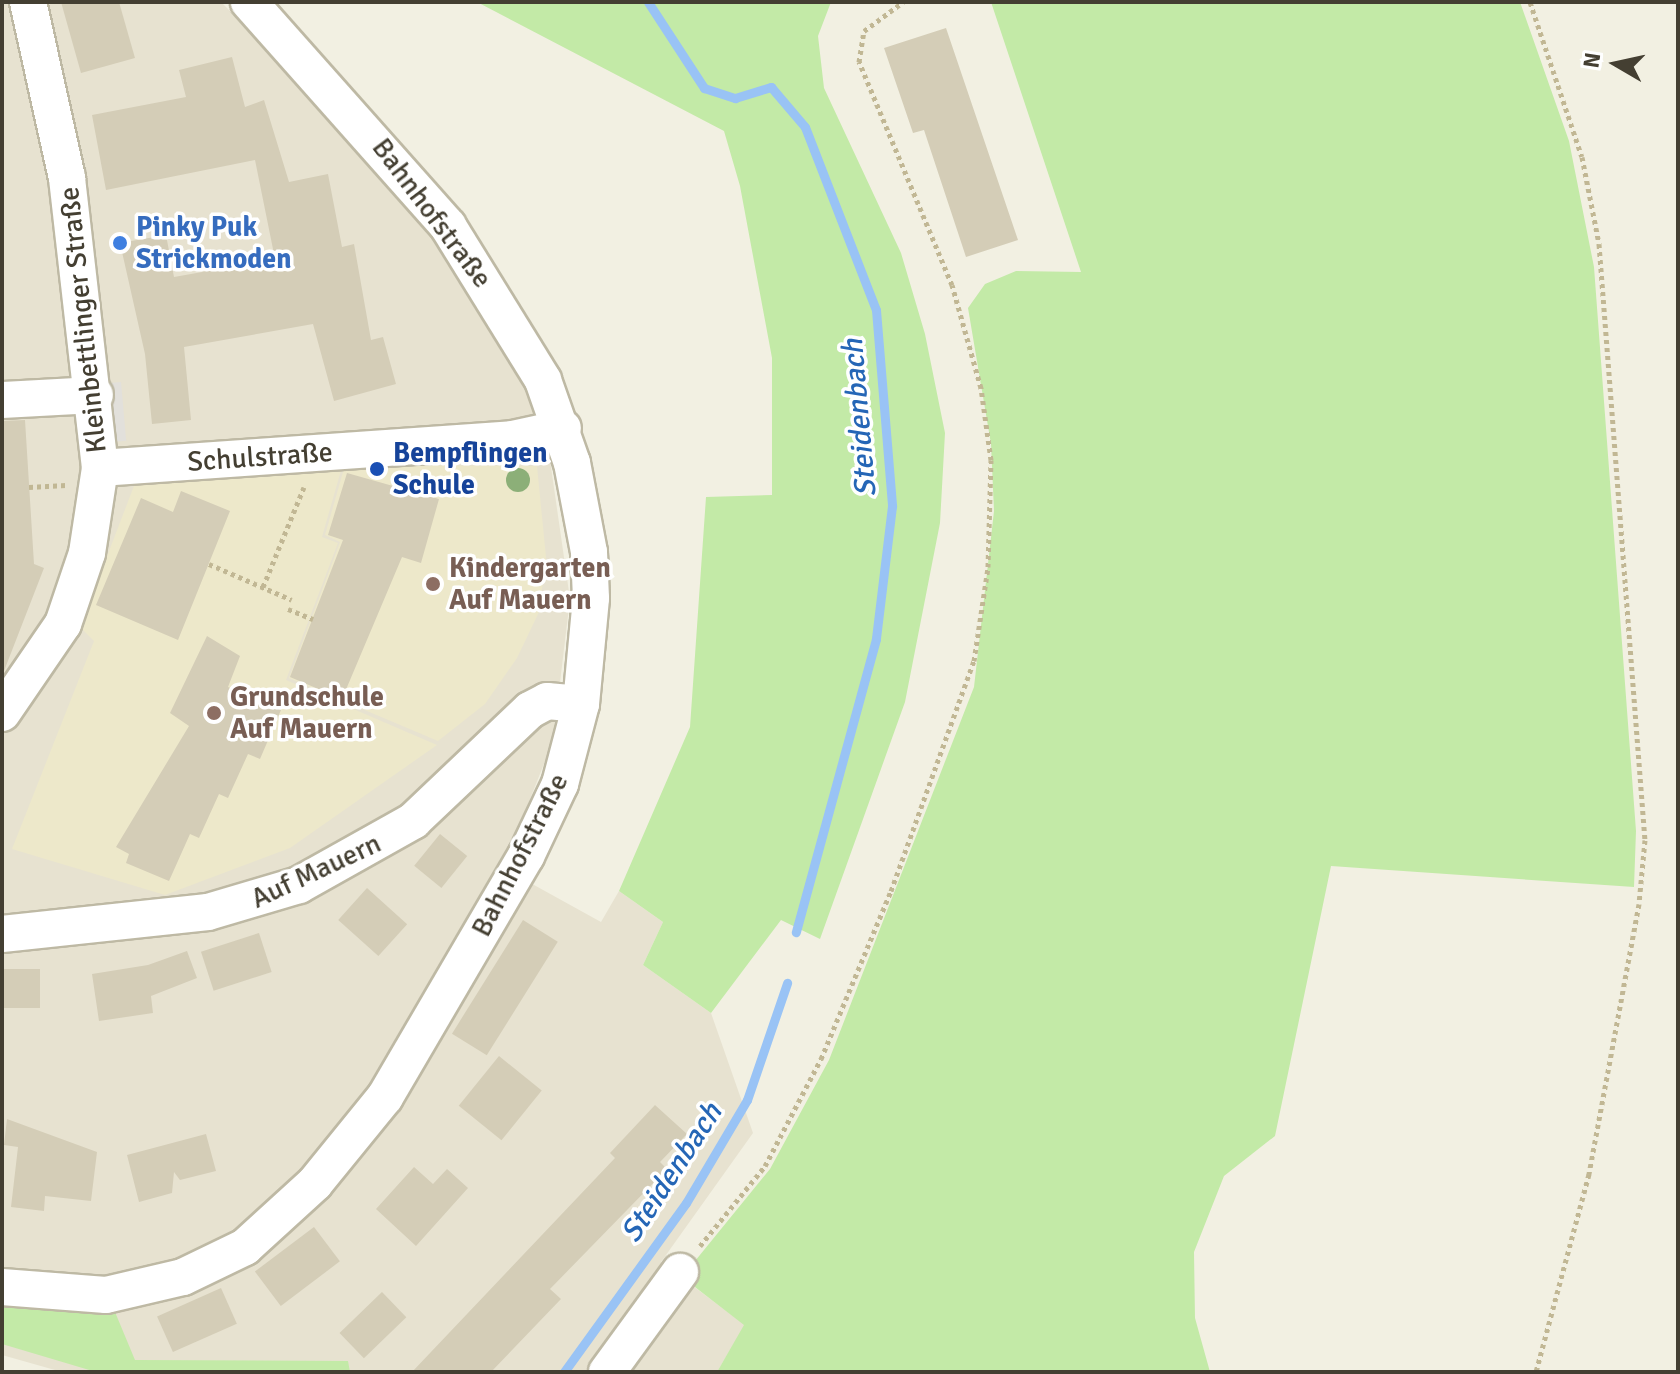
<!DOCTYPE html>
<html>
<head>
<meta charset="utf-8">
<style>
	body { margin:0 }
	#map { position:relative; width:1680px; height:1374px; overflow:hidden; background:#f2f0e2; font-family:Signika,sans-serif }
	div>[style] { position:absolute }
	.residential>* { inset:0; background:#e7e2d0 }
	.education>* { inset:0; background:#ede8ca }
	.green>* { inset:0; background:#c3eaa7 }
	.parking>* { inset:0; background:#e2e0db; transform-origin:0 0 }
	.stream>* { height:9px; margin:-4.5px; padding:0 4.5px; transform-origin:4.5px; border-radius:4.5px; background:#99c3f5 }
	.building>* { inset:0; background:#d4cdb7; transform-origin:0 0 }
	.path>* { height:5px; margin-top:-2.5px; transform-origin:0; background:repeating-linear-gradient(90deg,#c1b794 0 4px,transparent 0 8px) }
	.roads { filter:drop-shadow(2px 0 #beb9a4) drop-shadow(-2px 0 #beb9a4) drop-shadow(0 2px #beb9a4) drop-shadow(0 -2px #beb9a4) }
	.minor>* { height:36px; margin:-18px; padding:0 18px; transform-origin:18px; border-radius:18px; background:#fff }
	.trees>* { width:24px; height:24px; margin:-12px; border-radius:50%; background:#8caf78 }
	.dots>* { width:22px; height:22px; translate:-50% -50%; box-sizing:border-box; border:4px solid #fff; border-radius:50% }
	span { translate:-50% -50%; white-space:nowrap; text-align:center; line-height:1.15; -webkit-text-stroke:7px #fff; paint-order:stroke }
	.street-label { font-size:28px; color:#443f32 }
	.shop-label { font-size:28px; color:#366cbe; font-weight:700 }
	.left { translate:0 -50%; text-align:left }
	.transit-label { font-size:28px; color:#164399; font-weight:700 }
	.education-label { font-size:28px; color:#785e54; font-weight:700 }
	.water-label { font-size:30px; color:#2566b6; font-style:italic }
	.frame { position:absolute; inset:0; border:4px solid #443f32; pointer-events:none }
	.north { position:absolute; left:1576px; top:24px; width:80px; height:80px; -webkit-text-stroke:6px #fff; paint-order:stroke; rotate:279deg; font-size:22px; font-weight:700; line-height:32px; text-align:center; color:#443f32 }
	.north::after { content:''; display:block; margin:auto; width:28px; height:36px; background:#443f32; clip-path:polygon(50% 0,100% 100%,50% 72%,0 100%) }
</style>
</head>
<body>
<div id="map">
	<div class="residential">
		<i style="clip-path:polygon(2px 2px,221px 2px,318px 99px,405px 198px,481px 306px,526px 386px,551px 467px,570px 599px,553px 741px,519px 827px,372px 1091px,304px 1174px,251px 1221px,213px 1246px,144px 1274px,82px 1280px,2px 1271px)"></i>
		<i style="clip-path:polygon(525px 880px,601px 922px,619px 891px,663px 922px,643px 965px,711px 1013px,753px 1133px,661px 1262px,745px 1325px,717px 1372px,62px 1372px,2px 1355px,2px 1298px,82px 1306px,265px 1243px)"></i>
	</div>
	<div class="education">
		<i style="clip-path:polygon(345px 465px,537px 466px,546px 557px,539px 612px,517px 658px,485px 704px,438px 741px,289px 678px,340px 542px,325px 535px)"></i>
		<i style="clip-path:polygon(342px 467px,322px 537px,338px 543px,286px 680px,437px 745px,290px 848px,165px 895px,12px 849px,94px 641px,80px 627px,137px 478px)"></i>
	</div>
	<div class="green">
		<i style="clip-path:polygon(477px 2px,831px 2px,818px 36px,824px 88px,901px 253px,925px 334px,945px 433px,940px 523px,905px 702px,820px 939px,781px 920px,711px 1013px,643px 965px,663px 922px,619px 891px,690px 727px,706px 497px,772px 495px,772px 358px,740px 186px,724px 131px)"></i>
		<i style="clip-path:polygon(991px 2px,1520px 2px,1569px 141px,1594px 267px,1636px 831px,1634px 887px,1331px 866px,1275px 1136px,1224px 1176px,1194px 1252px,1195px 1318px,1210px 1372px,717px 1372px,744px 1325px,682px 1277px,770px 1169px,829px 1060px,974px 687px,994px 511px,991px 444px,968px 308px,985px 284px,1016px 271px,1081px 272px)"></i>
		<i style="clip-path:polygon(2px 1304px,115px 1312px,135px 1360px,348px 1361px,350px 1372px,96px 1372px,2px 1344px)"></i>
	</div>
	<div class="parking">
		<i style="left:121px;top:382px;width:59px;height:26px;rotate:85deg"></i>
	</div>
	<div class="stream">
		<i style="left:648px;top:2px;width:103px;rotate:56.9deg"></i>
		<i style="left:704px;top:88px;width:33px;rotate:18deg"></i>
		<i style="left:735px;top:98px;width:38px;rotate:-17deg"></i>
		<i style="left:771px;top:87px;width:52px;rotate:49.6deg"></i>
		<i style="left:805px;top:127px;width:196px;rotate:68.8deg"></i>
		<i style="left:876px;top:310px;width:197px;rotate:85.3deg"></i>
		<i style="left:892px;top:506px;width:134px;rotate:96.9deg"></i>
		<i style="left:876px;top:639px;width:304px;rotate:105.3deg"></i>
		<i style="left:564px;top:1372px;width:208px;rotate:-54.2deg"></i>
		<i style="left:686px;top:1203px;width:120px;rotate:-59.4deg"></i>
		<i style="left:747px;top:1100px;width:124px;rotate:-71.1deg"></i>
	</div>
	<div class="building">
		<i style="clip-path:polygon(61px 2px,119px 2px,135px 58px,81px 73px)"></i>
		<i style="clip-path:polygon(946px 28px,1018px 240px,966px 257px,924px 130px,913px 133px,884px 48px)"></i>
		<i style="clip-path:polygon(232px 57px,245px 107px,264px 100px,289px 182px,328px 174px,342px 247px,354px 244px,371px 340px,383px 337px,396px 384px,334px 401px,313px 324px,184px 347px,191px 420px,152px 424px,145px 354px,120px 243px,166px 235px,174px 277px,275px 259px,255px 160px,106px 190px,92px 115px,186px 97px,179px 70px)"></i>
		<i style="clip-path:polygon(25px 420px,34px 564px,44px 568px,4px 671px,2px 421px)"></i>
		<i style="clip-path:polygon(347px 473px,439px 499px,421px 563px,402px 557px,342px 699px,290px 677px,343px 540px,328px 535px)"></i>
		<i style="clip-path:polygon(181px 491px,230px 511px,178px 640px,96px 605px,141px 498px,173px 512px)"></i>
		<i style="clip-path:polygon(207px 636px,240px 656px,228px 687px,281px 710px,260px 759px,248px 754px,228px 798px,219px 794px,199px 838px,190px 834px,169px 881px,126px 863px,129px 854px,116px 847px,189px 726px,170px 713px)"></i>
		<i style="left:440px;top:834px;width:35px;height:41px;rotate:39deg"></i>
		<i style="left:367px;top:888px;width:54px;height:43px;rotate:42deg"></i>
		<i style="left:523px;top:920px;width:41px;height:134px;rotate:32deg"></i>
		<i style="left:259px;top:933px;width:41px;height:61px;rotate:72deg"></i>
		<i style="clip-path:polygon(187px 951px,197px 978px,151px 996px,153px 1013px,99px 1021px,92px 974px,148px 965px)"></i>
		<i style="left:2px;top:969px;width:38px;height:39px"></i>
		<i style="left:499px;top:1056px;width:55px;height:64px;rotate:39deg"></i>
		<i style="clip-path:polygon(655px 1105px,687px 1134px,660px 1162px,667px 1169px,550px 1289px,561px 1299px,491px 1372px,412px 1372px,615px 1158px,610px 1153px)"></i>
		<i style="clip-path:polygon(7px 1119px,97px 1152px,91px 1201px,45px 1196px,44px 1211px,11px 1207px,18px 1147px,4px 1145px)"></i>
		<i style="clip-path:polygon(206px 1134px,216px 1171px,180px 1180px,174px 1172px,172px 1193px,139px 1202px,127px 1155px)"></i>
		<i style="clip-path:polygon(414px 1167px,433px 1184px,447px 1169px,468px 1188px,416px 1246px,376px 1209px)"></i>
		<i style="left:314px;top:1227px;width:43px;height:74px;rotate:53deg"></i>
		<i style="left:221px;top:1288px;width:39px;height:70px;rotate:66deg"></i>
		<i style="left:382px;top:1292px;width:35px;height:59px;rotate:46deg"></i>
	</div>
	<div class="path">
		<i style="left:1530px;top:2px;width:163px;rotate:71.5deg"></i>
		<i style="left:1582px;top:157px;width:89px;rotate:78.9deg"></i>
		<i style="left:1599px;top:244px;width:598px;rotate:85.59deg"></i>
		<i style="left:1645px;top:840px;width:64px;rotate:95.4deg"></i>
		<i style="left:1639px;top:904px;width:275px;rotate:100.5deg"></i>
		<i style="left:1589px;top:1174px;width:205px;rotate:105deg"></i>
		<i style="left:29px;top:487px;width:37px;rotate:-3deg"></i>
		<i style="left:209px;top:564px;width:90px;rotate:23.4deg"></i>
		<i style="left:263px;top:587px;width:108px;rotate:-67.7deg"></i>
		<i style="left:288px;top:609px;width:27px;rotate:22deg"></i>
		<i style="left:700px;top:1246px;width:103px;rotate:-50.9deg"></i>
		<i style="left:765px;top:1166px;width:121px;rotate:-62.4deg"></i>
		<i style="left:821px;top:1059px;width:182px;rotate:-67.4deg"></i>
		<i style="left:891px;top:891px;width:245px;rotate:-70.2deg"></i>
		<i style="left:974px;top:661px;width:95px;rotate:-81.5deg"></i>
		<i style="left:988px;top:567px;width:107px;rotate:-88.4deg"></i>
		<i style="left:991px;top:460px;width:73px;rotate:-97.9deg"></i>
		<i style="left:981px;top:388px;width:107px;rotate:-105.7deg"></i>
		<i style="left:952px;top:285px;width:242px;rotate:-112.6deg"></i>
		<i style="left:859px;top:62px;width:31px;rotate:-81deg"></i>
		<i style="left:864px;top:31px;width:49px;rotate:-36.6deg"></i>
	</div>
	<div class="roads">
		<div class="minor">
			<i style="left:2px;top:400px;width:93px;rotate:-3.1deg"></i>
			<i style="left:100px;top:468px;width:413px;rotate:-4deg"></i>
			<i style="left:512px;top:439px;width:52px;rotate:-12.2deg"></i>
			<i style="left:2px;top:713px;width:108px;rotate:-55.6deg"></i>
			<i style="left:63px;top:624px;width:75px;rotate:-71.3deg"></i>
			<i style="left:87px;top:553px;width:86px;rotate:-81.3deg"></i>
			<i style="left:100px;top:468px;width:292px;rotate:-96.5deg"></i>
			<i style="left:67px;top:178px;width:180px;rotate:-102.5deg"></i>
			<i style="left:2px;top:934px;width:207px;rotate:-6.1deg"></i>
			<i style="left:208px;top:912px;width:95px;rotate:-16.5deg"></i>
			<i style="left:299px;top:885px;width:131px;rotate:-29.3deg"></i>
			<i style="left:413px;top:821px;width:161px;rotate:-43.5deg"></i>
			<i style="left:530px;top:710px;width:19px;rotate:-28deg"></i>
			<i style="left:547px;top:701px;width:34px;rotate:5deg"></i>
			<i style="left:2px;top:1287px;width:104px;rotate:4.4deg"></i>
			<i style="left:106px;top:1295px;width:79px;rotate:-13.2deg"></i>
			<i style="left:183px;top:1277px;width:69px;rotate:-25.8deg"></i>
			<i style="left:245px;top:1247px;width:95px;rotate:-42.4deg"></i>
			<i style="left:315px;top:1183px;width:111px;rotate:-50.9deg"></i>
			<i style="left:385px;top:1097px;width:279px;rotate:-59.7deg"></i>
			<i style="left:526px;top:856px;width:80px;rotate:-64.7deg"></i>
			<i style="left:560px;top:784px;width:83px;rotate:-75.3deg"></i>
			<i style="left:581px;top:704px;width:106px;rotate:-84.6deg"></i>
			<i style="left:591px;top:598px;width:46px;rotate:-92.5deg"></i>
			<i style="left:589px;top:552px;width:91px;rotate:-100.8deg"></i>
			<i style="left:572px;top:463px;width:88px;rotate:-109.3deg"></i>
			<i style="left:543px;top:380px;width:181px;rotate:-121.7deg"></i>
			<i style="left:448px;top:226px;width:300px;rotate:-131.6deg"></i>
			<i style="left:607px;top:1372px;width:124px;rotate:-53.9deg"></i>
		</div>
	</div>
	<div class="trees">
		<i style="left:518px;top:480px"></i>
	</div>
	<div class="dots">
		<i style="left:120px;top:243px;background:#3f7fe0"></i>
		<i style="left:377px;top:469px;background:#1a4fb4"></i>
		<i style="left:433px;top:584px;background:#8d6e63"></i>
		<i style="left:214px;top:713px;background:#8d6e63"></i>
	</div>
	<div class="street-label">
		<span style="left:432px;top:213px;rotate:53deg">Bahnhofstraße</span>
		<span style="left:83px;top:320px;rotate:-96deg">Kleinbettlinger Straße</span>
		<span style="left:260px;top:457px;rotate:-4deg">Schulstraße</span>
		<span style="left:520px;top:855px;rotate:-63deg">Bahnhofstraße</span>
		<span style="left:316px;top:871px;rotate:-25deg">Auf Mauern</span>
	</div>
	<div class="shop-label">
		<span class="left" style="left:136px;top:243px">Pinky Puk<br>Strickmoden</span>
	</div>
	<div class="transit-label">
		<span class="left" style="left:393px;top:469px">Bempflingen<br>Schule</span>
	</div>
	<div class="education-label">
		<span class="left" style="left:449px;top:584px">Kindergarten<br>Auf Mauern</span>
		<span class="left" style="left:230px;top:713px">Grundschule<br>Auf Mauern</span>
	</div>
	<div class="water-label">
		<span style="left:860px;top:418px;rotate:-95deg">Steidenbach</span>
		<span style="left:672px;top:1173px;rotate:-57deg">Steidenbach</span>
	</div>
	<div class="frame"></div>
	<div class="north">N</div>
</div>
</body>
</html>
